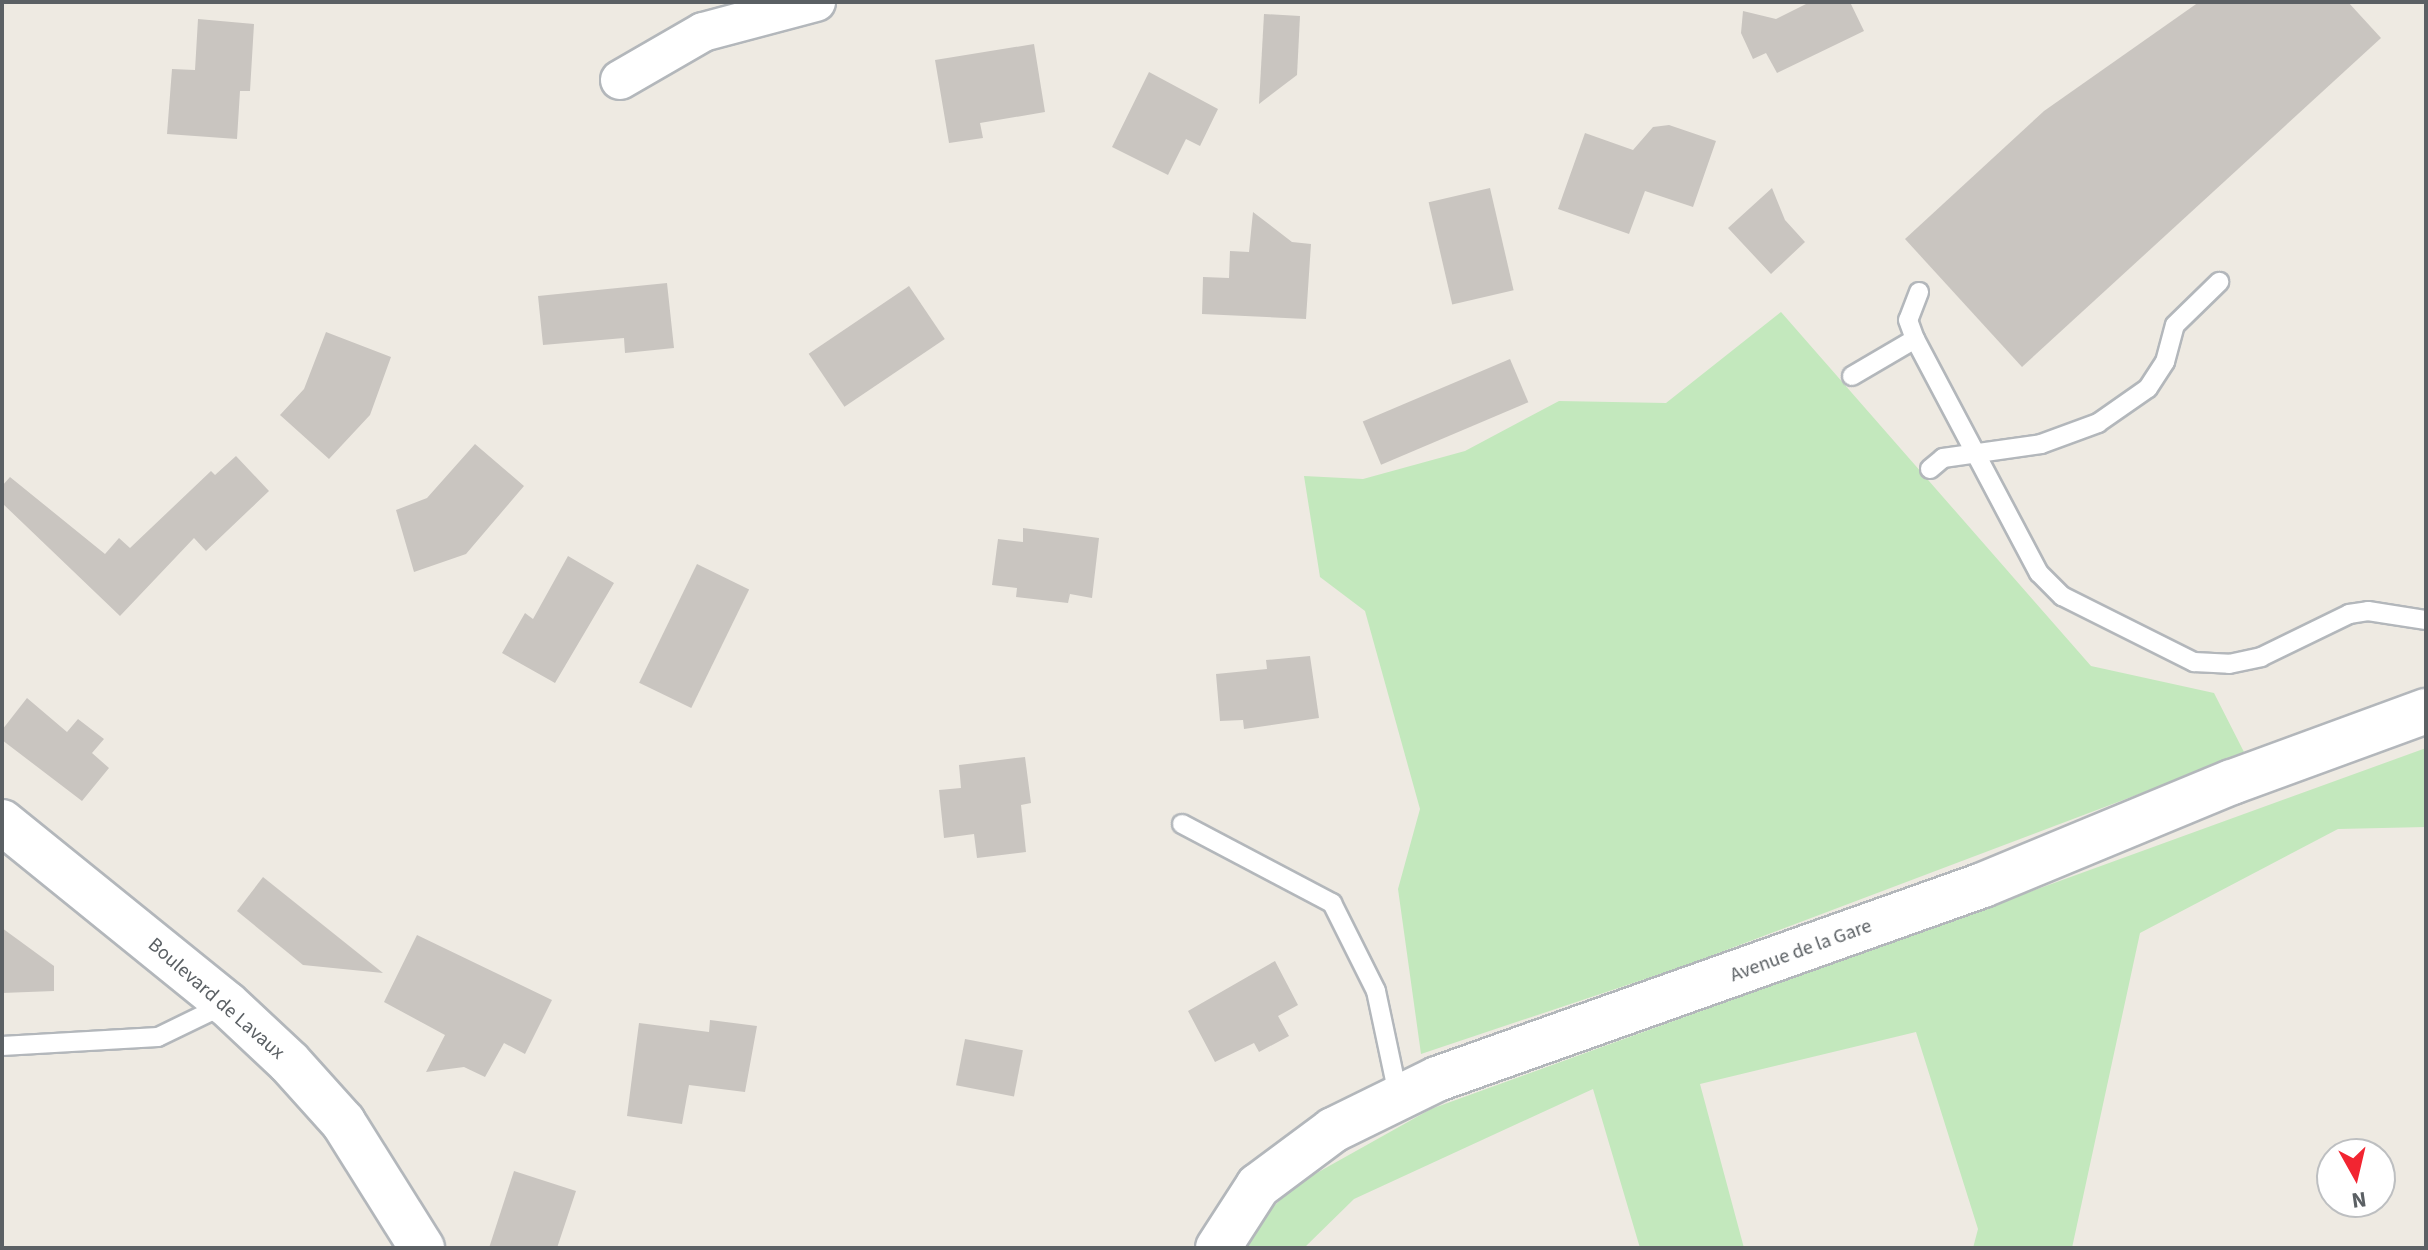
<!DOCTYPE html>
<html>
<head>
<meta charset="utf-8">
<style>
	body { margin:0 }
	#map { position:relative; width:2428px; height:1250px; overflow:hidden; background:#eeeae2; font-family:"Source Sans 3",sans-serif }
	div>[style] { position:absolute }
	.green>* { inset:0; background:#c3e8bd }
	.building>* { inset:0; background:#c9c5c0; transform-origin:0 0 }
	.roads { filter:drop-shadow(2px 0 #b3b7bb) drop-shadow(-2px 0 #b3b7bb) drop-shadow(0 2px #b3b7bb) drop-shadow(0 -2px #b3b7bb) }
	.lane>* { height:18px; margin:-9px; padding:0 9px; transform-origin:9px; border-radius:9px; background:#fff }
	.street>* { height:38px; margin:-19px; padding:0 19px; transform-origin:19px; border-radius:19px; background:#fff }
	.secondary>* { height:44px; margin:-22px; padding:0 22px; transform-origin:22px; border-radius:22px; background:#fff }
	span { translate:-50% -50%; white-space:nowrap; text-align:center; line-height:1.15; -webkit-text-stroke:7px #fff; paint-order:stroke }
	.street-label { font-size:20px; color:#5b6064 }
	.frame { position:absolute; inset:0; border:4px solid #5b6064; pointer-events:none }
	.north { position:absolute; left:2316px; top:1138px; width:80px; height:80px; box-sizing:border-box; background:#fff; border:2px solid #bdbfc1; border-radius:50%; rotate:172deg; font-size:22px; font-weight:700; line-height:32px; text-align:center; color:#5b6064 }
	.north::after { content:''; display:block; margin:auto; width:28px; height:36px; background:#f22531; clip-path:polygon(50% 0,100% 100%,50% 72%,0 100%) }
</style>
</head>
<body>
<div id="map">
	<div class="green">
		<i style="clip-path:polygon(1781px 312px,2091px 666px,2214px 693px,2245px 754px,1684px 966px,1421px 1054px,1398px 889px,1420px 809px,1365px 611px,1320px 577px,1304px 476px,1363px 479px,1465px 451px,1559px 401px,1666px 403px)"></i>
		<i style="clip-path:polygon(2426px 748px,2426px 827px,2338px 829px,2140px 933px,2072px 1248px,1973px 1248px,1978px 1229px,1916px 1032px,1700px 1084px,1744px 1248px,1640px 1248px,1593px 1089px,1354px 1199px,1304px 1248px,1230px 1248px,1297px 1184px,1431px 1109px)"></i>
	</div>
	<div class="building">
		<i style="clip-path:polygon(1810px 2px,1850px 2px,1864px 31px,1777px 73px,1766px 53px,1753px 59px,1741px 33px,1743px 11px,1776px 19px)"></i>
		<i style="clip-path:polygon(2199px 2px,2348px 2px,2381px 38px,2022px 367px,1905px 239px,2044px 111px)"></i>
		<i style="clip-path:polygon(1264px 14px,1300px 16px,1297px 75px,1259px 104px)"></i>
		<i style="clip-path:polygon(198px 19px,254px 24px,250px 91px,240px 91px,237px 139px,167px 134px,172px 69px,195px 70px)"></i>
		<i style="clip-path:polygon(1034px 44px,1045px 112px,980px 123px,983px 138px,949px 143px,935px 60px)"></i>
		<i style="clip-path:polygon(1149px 72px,1218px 109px,1200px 146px,1186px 139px,1168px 175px,1112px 147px)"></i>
		<i style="clip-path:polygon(1669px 125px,1716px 141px,1693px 207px,1645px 191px,1629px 234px,1558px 209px,1585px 133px,1633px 150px,1653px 127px)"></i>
		<i style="left:1490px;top:188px;width:105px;height:63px;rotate:77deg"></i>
		<i style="clip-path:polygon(1772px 188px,1785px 220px,1805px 242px,1771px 274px,1728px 228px)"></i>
		<i style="clip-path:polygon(1253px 212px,1292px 242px,1311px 244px,1306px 319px,1202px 314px,1203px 277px,1229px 278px,1230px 251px,1249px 252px)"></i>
		<i style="clip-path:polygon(667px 283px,674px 348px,625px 353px,624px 338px,543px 345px,538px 296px)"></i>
		<i style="left:909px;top:286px;width:64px;height:121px;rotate:56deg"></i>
		<i style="clip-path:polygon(326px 332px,391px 357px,370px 415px,329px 459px,280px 415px,304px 389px)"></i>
		<i style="left:1510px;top:359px;width:47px;height:160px;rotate:67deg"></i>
		<i style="clip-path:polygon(475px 444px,524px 486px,466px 554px,414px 572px,396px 510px,427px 498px)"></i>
		<i style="clip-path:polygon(236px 456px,269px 491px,206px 551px,194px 538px,120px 616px,2px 503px,2px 486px,10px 477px,105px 554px,119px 538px,130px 548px,211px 471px,215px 475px)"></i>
		<i style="clip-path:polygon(1023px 528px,1099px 538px,1092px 598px,1070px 594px,1068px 603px,1016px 597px,1017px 588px,992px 585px,998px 539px,1023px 542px)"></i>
		<i style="clip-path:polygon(568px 556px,614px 583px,555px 683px,502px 653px,525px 613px,533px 619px)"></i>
		<i style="left:697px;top:564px;width:58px;height:132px;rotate:26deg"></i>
		<i style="clip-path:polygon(1310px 656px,1319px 718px,1244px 729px,1243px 720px,1220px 721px,1216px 674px,1267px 669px,1266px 660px)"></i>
		<i style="clip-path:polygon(27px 698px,67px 732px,78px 719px,104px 739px,92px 753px,109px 768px,82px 801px,2px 740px,2px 730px)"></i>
		<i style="clip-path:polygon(1025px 757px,1031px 803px,1021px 805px,1026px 852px,977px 858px,974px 834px,944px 838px,939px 790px,961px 788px,959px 765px)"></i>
		<i style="clip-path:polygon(263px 877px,383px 973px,303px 965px,237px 911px)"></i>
		<i style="clip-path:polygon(2px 928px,54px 966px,54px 991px,2px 993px)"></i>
		<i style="clip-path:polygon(417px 935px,552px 1000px,525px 1054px,504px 1043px,485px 1077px,464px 1067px,426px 1072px,445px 1035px,384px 1002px)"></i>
		<i style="clip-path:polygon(1275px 961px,1298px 1005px,1278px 1016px,1289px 1036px,1259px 1052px,1254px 1043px,1215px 1062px,1188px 1011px)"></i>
		<i style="clip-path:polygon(710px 1020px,757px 1026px,745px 1092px,689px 1085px,682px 1124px,627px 1116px,639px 1023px,709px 1032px)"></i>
		<i style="left:965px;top:1039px;width:59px;height:47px;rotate:11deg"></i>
		<i style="clip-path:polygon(514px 1171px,576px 1191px,557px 1248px,489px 1248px)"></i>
	</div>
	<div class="roads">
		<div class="lane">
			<i style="left:1919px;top:292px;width:30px;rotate:111deg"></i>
			<i style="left:1908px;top:320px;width:20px;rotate:70deg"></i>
			<i style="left:1915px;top:339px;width:265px;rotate:62.1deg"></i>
			<i style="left:2039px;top:573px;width:33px;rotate:45deg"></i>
			<i style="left:2062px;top:596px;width:148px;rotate:26.6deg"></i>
			<i style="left:2194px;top:662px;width:35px;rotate:3deg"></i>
			<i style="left:2229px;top:664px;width:33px;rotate:-12deg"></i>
			<i style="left:2261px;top:657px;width:98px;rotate:-26deg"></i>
			<i style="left:2349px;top:614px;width:19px;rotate:-9deg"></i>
			<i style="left:2368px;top:611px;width:59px;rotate:8.8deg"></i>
			<i style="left:1852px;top:376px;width:73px;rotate:-30.4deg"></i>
			<i style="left:1930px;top:469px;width:17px;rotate:-40deg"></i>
			<i style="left:1943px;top:458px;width:99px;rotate:-8.1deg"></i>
			<i style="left:2041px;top:444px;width:61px;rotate:-20.2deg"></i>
			<i style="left:2098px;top:423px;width:61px;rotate:-35deg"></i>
			<i style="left:2148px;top:388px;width:31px;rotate:-57deg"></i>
			<i style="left:2165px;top:362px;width:38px;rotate:-75deg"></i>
			<i style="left:2175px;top:325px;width:62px;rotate:-44.3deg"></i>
			<i style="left:1182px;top:824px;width:170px;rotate:27.8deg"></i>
			<i style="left:1332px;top:903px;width:98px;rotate:63.4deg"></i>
			<i style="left:1376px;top:991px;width:110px;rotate:78deg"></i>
			<i style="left:2px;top:1046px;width:156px;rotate:-3.3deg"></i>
			<i style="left:158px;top:1037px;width:73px;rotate:-25.9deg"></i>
		</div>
		<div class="street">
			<i style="left:620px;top:80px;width:96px;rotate:-30deg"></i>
			<i style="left:703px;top:32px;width:117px;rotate:-14.9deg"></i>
		</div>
		<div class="secondary">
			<i style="left:2px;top:822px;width:289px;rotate:39deg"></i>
			<i style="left:227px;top:1004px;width:85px;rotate:43.1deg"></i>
			<i style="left:289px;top:1062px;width:81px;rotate:48deg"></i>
			<i style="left:343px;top:1122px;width:149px;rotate:57.9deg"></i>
			<i style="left:1218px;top:1248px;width:74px;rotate:-57.2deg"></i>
			<i style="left:1258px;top:1186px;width:94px;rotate:-36.7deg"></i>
			<i style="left:1333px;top:1130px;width:116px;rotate:-26.1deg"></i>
			<i style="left:1437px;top:1079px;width:579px;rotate:-19.56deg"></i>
			<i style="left:1983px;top:885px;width:269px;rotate:-22.5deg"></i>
			<i style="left:2232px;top:782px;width:207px;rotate:-20.1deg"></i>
		</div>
	</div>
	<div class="street-label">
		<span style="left:1801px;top:951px;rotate:-20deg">Avenue de la Gare</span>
		<span style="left:216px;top:999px;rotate:41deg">Boulevard de Lavaux</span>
	</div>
	<div class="frame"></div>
	<div class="north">N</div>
</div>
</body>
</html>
